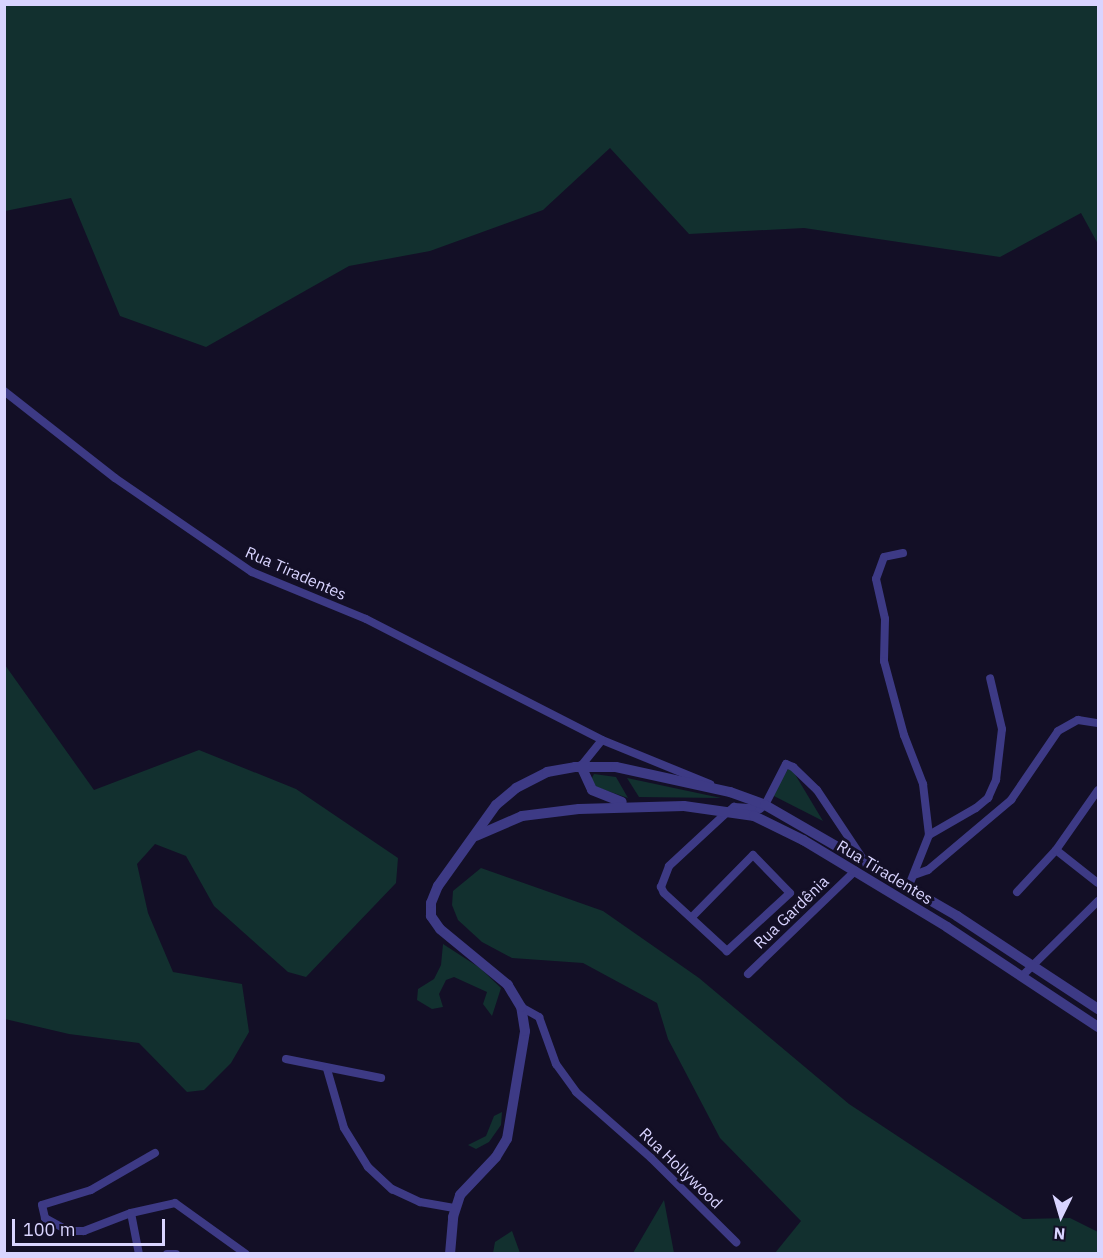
<!DOCTYPE html>
<html>
<head>
<meta charset="utf-8">
<style>
	body { margin:0 }
	#map { position:relative; width:1103px; height:1258px; overflow:hidden; background:#130f26; font-family:"IBM Plex Sans",sans-serif }
	div>[style] { position:absolute }
	.green>* { inset:0; background:#12302f }
	.minor>* { height:8px; margin:-4px; padding:0 4px; transform-origin:4px; border-radius:4px; background:#3d3a85 }
	.tertiary>* { height:10px; margin:-5px; padding:0 5px; transform-origin:5px; border-radius:5px; background:#3d3a85 }
	span { translate:-50% -50%; white-space:nowrap; text-align:center; line-height:1.15; -webkit-text-stroke:6px #130f26; paint-order:stroke }
	.street-label { font-size:16px; color:#d9d4ff }
	.frame { position:absolute; inset:0; border:6px solid #d9d4ff; pointer-events:none }
	.north { position:absolute; left:1031px; top:1186px; width:60px; height:60px; -webkit-text-stroke:4px #130f26; paint-order:stroke; rotate:185deg; font-size:16px; font-weight:700; line-height:24px; text-align:center; color:#d9d4ff }
	.north::after { content:''; display:block; margin:auto; width:21px; height:27px; background:#d9d4ff; clip-path:polygon(50% 0,100% 100%,50% 72%,0 100%) }
	.scale { position:absolute; left:12px; top:1219px; width:153px; height:27px; box-sizing:border-box; border:3px solid #d9d4ff; border-top:0; padding-left:8px; font-size:18px; line-height:21px; white-space:nowrap; color:#d9d4ff; -webkit-text-stroke:4px #130f26; paint-order:stroke }
</style>
</head>
<body>
<div id="map">
	<div class="green">
		<i style="clip-path:polygon(5px 4px,1098px 5px,1098px 244px,1081px 213px,1000px 257px,804px 228px,689px 234px,610px 148px,543px 210px,430px 251px,349px 266px,206px 347px,120px 316px,71px 198px,5px 211px)"></i>
		<i style="clip-path:polygon(5px 665px,94px 790px,199px 750px,296px 789px,398px 858px,396px 883px,306px 977px,288px 972px,214px 906px,186px 856px,155px 844px,137px 864px,148px 913px,173px 972px,242px 984px,249px 1032px,231px 1063px,204px 1090px,187px 1092px,139px 1043px,69px 1034px,5px 1019px)"></i>
		<i style="clip-path:polygon(790px 766px,823px 821px,772px 795px)"></i>
		<i style="clip-path:polygon(594px 774px,616px 777px,628px 798px,596px 787px,591px 780px)"></i>
		<i style="clip-path:polygon(627px 778px,721px 798px,639px 797px)"></i>
		<i style="clip-path:polygon(481px 868px,603px 911px,699px 978px,849px 1104px,1023px 1219px,1070px 1218px,1098px 1232px,1098px 1253px,775px 1253px,801px 1221px,720px 1138px,668px 1039px,657px 1003px,583px 963px,512px 958px,482px 942px,458px 920px,452px 905px,453px 891px)"></i>
		<i style="clip-path:polygon(443px 944px,480px 968px,501px 988px,492px 1016px,483px 1004px,487px 992px,454px 977px,446px 980px,439px 994px,443px 1007px,432px 1009px,417px 1000px,418px 989px,434px 979px,441px 965px)"></i>
		<i style="clip-path:polygon(502px 1112px,501px 1125px,489px 1142px,476px 1149px,468px 1145px,486px 1136px,494px 1116px)"></i>
		<i style="clip-path:polygon(664px 1200px,674px 1253px,633px 1253px)"></i>
		<i style="clip-path:polygon(512px 1231px,520px 1253px,493px 1253px,495px 1242px)"></i>
	</div>
	<div class="minor">
		<i style="left:4px;top:391px;width:141px;rotate:38.1deg"></i>
		<i style="left:115px;top:478px;width:166px;rotate:34.5deg"></i>
		<i style="left:252px;top:572px;width:123px;rotate:22.4deg"></i>
		<i style="left:366px;top:619px;width:265px;rotate:27.1deg"></i>
		<i style="left:602px;top:740px;width:117px;rotate:22.2deg"></i>
		<i style="left:903px;top:553px;width:19px;rotate:168deg"></i>
		<i style="left:884px;top:557px;width:23px;rotate:110deg"></i>
		<i style="left:876px;top:579px;width:41px;rotate:77.3deg"></i>
		<i style="left:885px;top:619px;width:42px;rotate:91.4deg"></i>
		<i style="left:884px;top:661px;width:77px;rotate:74.9deg"></i>
		<i style="left:904px;top:735px;width:53px;rotate:68.8deg"></i>
		<i style="left:923px;top:784px;width:51px;rotate:83.3deg"></i>
		<i style="left:581px;top:766px;width:33px;rotate:-51deg"></i>
		<i style="left:765px;top:805px;width:46px;rotate:-62.9deg"></i>
		<i style="left:786px;top:764px;width:8px;rotate:23deg"></i>
		<i style="left:793px;top:767px;width:33px;rotate:44deg"></i>
		<i style="left:817px;top:790px;width:87px;rotate:56.3deg"></i>
		<i style="left:1056px;top:850px;width:53px;rotate:38.2deg"></i>
		<i style="left:914px;top:875px;width:15px;rotate:-20deg"></i>
		<i style="left:928px;top:870px;width:109px;rotate:-40.1deg"></i>
		<i style="left:1011px;top:800px;width:83px;rotate:-55.7deg"></i>
		<i style="left:1058px;top:731px;width:23px;rotate:-29deg"></i>
		<i style="left:1078px;top:720px;width:20px;rotate:9deg"></i>
		<i style="left:908px;top:888px;width:57px;rotate:-68.4deg"></i>
		<i style="left:929px;top:835px;width:54px;rotate:-29.9deg"></i>
		<i style="left:976px;top:808px;width:16px;rotate:-40deg"></i>
		<i style="left:988px;top:798px;width:20px;rotate:-66deg"></i>
		<i style="left:996px;top:780px;width:51px;rotate:-83.3deg"></i>
		<i style="left:1002px;top:729px;width:52px;rotate:-103.2deg"></i>
		<i style="left:1017px;top:892px;width:57px;rotate:-47.1deg"></i>
		<i style="left:1056px;top:850px;width:73px;rotate:-55deg"></i>
		<i style="left:692px;top:917px;width:87px;rotate:-45.5deg"></i>
		<i style="left:753px;top:855px;width:53px;rotate:45.8deg"></i>
		<i style="left:790px;top:893px;width:86px;rotate:137.4deg"></i>
		<i style="left:727px;top:951px;width:86px;rotate:-137.4deg"></i>
		<i style="left:664px;top:893px;width:7px;rotate:-117deg"></i>
		<i style="left:661px;top:887px;width:22px;rotate:-69deg"></i>
		<i style="left:669px;top:866px;width:75px;rotate:-42.8deg"></i>
		<i style="left:724px;top:815px;width:13px;rotate:-39deg"></i>
		<i style="left:734px;top:807px;width:26px;rotate:4deg"></i>
		<i style="left:760px;top:809px;width:6px;rotate:-39deg"></i>
		<i style="left:748px;top:974px;width:149px;rotate:-43.9deg"></i>
		<i style="left:1022px;top:976px;width:107px;rotate:-44.6deg"></i>
		<i style="left:521px;top:1007px;width:21px;rotate:29deg"></i>
		<i style="left:539px;top:1017px;width:50px;rotate:70.1deg"></i>
		<i style="left:556px;top:1064px;width:34px;rotate:54deg"></i>
		<i style="left:576px;top:1092px;width:100px;rotate:41.3deg"></i>
		<i style="left:651px;top:1158px;width:120px;rotate:44.7deg"></i>
		<i style="left:286px;top:1059px;width:97px;rotate:11.3deg"></i>
		<i style="left:327px;top:1069px;width:61px;rotate:73.9deg"></i>
		<i style="left:344px;top:1128px;width:46px;rotate:58.4deg"></i>
		<i style="left:368px;top:1167px;width:33px;rotate:43deg"></i>
		<i style="left:392px;top:1189px;width:31px;rotate:25deg"></i>
		<i style="left:420px;top:1202px;width:36px;rotate:10deg"></i>
		<i style="left:155px;top:1153px;width:74px;rotate:150deg"></i>
		<i style="left:91px;top:1190px;width:51px;rotate:163deg"></i>
		<i style="left:42px;top:1205px;width:13px;rotate:77deg"></i>
		<i style="left:45px;top:1218px;width:26px;rotate:29deg"></i>
		<i style="left:68px;top:1231px;width:16px"></i>
		<i style="left:84px;top:1231px;width:50px;rotate:-21deg"></i>
		<i style="left:131px;top:1213px;width:45px;rotate:-12.8deg"></i>
		<i style="left:175px;top:1203px;width:87px;rotate:35.7deg"></i>
		<i style="left:131px;top:1213px;width:42px;rotate:79deg"></i>
		<i style="left:167px;top:1254px;width:9px"></i>
	</div>
	<div class="tertiary">
		<i style="left:581px;top:766px;width:26px;rotate:65deg"></i>
		<i style="left:592px;top:790px;width:32px;rotate:22deg"></i>
		<i style="left:476px;top:836px;width:50px;rotate:-23.5deg"></i>
		<i style="left:522px;top:816px;width:57px;rotate:-7deg"></i>
		<i style="left:579px;top:809px;width:105px;rotate:-1.6deg"></i>
		<i style="left:684px;top:806px;width:71px;rotate:8.1deg"></i>
		<i style="left:754px;top:816px;width:55px;rotate:26.1deg"></i>
		<i style="left:803px;top:840px;width:168px;rotate:31.1deg"></i>
		<i style="left:947px;top:927px;width:181px;rotate:33.5deg"></i>
		<i style="left:450px;top:1254px;width:37px;rotate:-85deg"></i>
		<i style="left:453px;top:1217px;width:23px;rotate:-72deg"></i>
		<i style="left:460px;top:1195px;width:52px;rotate:-46.5deg"></i>
		<i style="left:496px;top:1157px;width:21px;rotate:-59deg"></i>
		<i style="left:507px;top:1139px;width:109px;rotate:-80.5deg"></i>
		<i style="left:525px;top:1031px;width:24px;rotate:-99deg"></i>
		<i style="left:521px;top:1007px;width:26px;rotate:-121deg"></i>
		<i style="left:508px;top:985px;width:88px;rotate:-140.5deg"></i>
		<i style="left:440px;top:929px;width:16px;rotate:-125deg"></i>
		<i style="left:431px;top:916px;width:13px;rotate:-90deg"></i>
		<i style="left:431px;top:903px;width:18px;rotate:-68deg"></i>
		<i style="left:438px;top:886px;width:100px;rotate:-54.4deg"></i>
		<i style="left:496px;top:805px;width:26px;rotate:-40deg"></i>
		<i style="left:516px;top:788px;width:35px;rotate:-27deg"></i>
		<i style="left:547px;top:772px;width:28px;rotate:-10deg"></i>
		<i style="left:575px;top:767px;width:41px"></i>
		<i style="left:616px;top:767px;width:117px;rotate:12.4deg"></i>
		<i style="left:730px;top:792px;width:37px;rotate:20deg"></i>
		<i style="left:765px;top:805px;width:222px;rotate:30deg"></i>
		<i style="left:957px;top:916px;width:169px;rotate:33.4deg"></i>
	</div>
	<div class="street-label">
		<span style="left:296px;top:573px;rotate:24deg">Rua Tiradentes</span>
		<span style="left:885px;top:872px;rotate:31deg">Rua Tiradentes</span>
		<span style="left:791px;top:912px;rotate:-44deg">Rua Gardênia</span>
		<span style="left:681px;top:1168px;rotate:44deg">Rua Hollywood</span>
	</div>
	<div class="frame"></div>
	<div class="north">N</div>
	<div class="scale">100 m</div>
</div>
</body>
</html>
